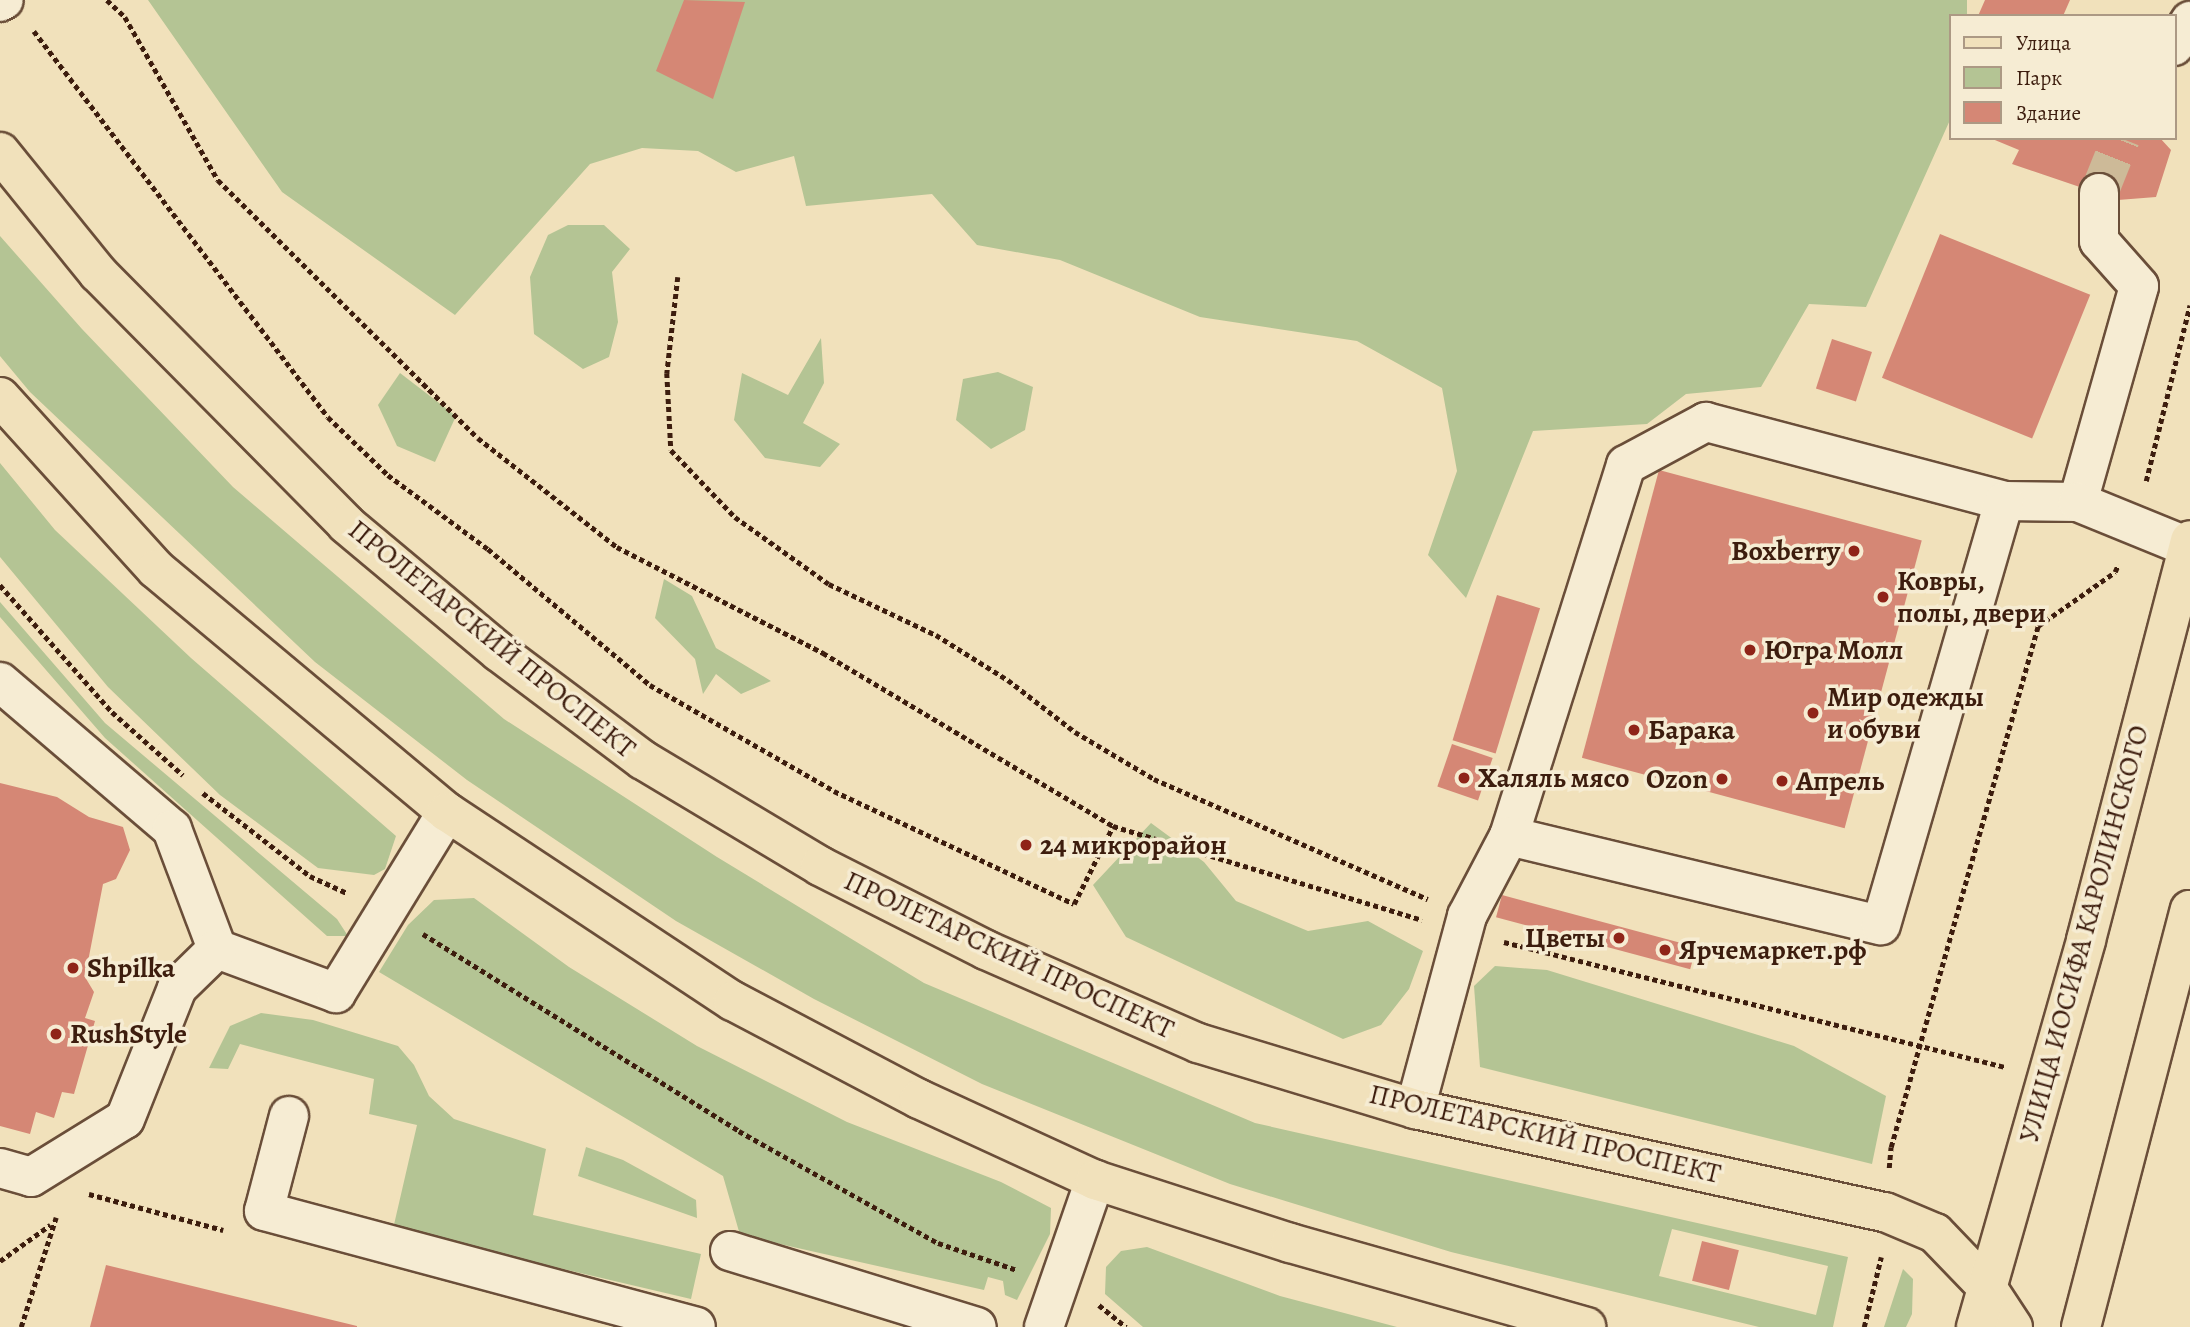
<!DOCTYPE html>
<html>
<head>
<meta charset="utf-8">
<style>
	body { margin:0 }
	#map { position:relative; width:2190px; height:1327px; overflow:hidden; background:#f1e1bb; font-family:Alegreya,serif }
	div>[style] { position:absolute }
	.green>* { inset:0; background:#b4c494 }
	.building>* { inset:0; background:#d58775; transform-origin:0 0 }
	.minor-tunnel>* { height:38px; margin-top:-19px; transform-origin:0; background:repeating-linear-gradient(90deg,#cdba98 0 38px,transparent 0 57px) }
	.path>* { height:4.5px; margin-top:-2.25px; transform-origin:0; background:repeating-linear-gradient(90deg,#3d1d0e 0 5px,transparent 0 8.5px) }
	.roads { filter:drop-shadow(2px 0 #6a4e39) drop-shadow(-2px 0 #6a4e39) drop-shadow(0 2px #6a4e39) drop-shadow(0 -2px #6a4e39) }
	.minor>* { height:38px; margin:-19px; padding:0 19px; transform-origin:19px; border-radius:19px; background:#f6ecd3 }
	.major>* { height:38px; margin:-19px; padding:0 19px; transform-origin:19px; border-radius:19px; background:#f1e1bb }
	.dots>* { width:19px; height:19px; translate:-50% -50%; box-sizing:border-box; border:4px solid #f6ecd3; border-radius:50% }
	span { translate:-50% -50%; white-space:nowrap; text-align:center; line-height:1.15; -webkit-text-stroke:7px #f6ecd3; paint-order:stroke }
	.poi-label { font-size:28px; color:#3d1d0e; font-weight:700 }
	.right { translate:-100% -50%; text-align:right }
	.left { translate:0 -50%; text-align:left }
	.street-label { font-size:28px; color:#3d1d0e }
	.legend { position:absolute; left:1949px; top:14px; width:228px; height:126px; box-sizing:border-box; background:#f6ecd3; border:2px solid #ac9984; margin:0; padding:9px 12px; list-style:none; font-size:21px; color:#3d1d0e }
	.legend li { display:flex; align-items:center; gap:14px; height:35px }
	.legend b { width:35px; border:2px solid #ac9984 }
</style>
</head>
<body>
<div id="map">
	<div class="green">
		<i style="clip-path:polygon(148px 0,1967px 0,1967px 16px,1950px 16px,1950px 120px,1866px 307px,1809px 304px,1761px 387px,1686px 394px,1647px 424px,1533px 431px,1466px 598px,1428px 555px,1457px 471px,1442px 388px,1357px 341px,1200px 317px,1060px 260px,977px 245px,932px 194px,806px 206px,794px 156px,736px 172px,698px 151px,642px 148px,590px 164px,455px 315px,282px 192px)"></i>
		<i style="clip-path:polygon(568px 225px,604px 225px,630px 249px,612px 272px,618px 322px,609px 357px,583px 369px,534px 334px,530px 277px,548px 235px)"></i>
		<i style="clip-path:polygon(evenodd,0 236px,82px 329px,233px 487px,504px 719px,717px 857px,924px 983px,1255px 1123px,1848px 1257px,1833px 1327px,1759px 1327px,1451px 1252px,1230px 1184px,982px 1084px,814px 999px,676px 921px,467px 780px,315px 662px,30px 392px,0 356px,0 236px,1672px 1229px,1828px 1266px,1816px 1315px,1659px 1276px,1672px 1229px)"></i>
		<i style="clip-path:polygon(821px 338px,824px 383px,803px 423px,840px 444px,820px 467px,765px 458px,734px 420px,742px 373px,788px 395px)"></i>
		<i style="clip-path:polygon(998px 372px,1033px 387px,1025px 430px,991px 449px,956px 420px,963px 379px)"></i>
		<i style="clip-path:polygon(400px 373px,456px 416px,435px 462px,397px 446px,378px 405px)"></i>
		<i style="clip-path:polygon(0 463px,55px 530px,191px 658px,396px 836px,385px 869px,374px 875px,318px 868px,220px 795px,108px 687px,0 557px)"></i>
		<i style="clip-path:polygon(664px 579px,692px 596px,716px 648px,771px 681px,741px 694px,716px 674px,703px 694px,695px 659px,655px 618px)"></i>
		<i style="clip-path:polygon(0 602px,105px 723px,337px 919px,348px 936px,327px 936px,105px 738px,0 617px)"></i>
		<i style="clip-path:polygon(1151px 823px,1204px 862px,1236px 901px,1308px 931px,1368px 921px,1423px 951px,1409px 989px,1381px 1025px,1343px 1039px,1126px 937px,1093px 885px)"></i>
		<i style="clip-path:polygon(474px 898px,569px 967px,697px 1046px,847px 1122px,1001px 1182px,1051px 1208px,1050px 1234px,1017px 1300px,1005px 1295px,1003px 1281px,988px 1277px,984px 1290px,740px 1235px,723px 1176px,379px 972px,408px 925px,434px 900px)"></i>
		<i style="clip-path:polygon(1495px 966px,1547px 970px,1794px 1046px,1886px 1096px,1872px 1164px,1480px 1067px,1474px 986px)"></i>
		<i style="clip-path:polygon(261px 1013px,313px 1020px,398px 1046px,414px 1065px,429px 1096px,454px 1119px,546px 1149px,533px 1215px,701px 1254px,691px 1299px,393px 1229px,417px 1125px,369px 1114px,374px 1079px,240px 1044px,228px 1069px,209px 1068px,230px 1026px)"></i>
		<i style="clip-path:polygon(586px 1147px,623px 1160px,696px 1200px,697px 1218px,578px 1176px)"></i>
		<i style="clip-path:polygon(1147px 1247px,1280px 1296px,1397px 1327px,1143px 1327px,1105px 1294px,1106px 1267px,1121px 1251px)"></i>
		<i style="clip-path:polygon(1903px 1269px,1913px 1279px,1912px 1314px,1906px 1327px,1884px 1327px)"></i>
	</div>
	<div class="building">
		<i style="clip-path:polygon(684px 0,745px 2px,713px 99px,656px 71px)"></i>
		<i style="clip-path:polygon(1985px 0,2070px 0,2063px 16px,1978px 16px)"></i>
		<i style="clip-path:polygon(1990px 138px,2160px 138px,2171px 150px,2156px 197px,2118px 200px,2012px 164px,2019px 150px)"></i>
		<i style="left:1940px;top:234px;width:162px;height:155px;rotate:22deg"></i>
		<i style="left:1832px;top:339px;width:42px;height:52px;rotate:18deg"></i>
		<i style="left:1659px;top:470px;width:272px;height:298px;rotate:15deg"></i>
		<i style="left:1497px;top:595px;width:45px;height:152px;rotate:17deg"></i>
		<i style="left:1452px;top:744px;width:43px;height:45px;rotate:19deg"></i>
		<i style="clip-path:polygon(0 783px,57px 797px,89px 817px,123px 827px,130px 850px,116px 879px,103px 884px,85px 977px,94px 992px,85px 1018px,95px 1021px,74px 1094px,62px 1092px,54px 1118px,36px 1112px,30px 1134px,0 1126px)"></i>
		<i style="left:1502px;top:895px;width:201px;height:23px;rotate:15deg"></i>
		<i style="left:1702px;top:1241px;width:38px;height:41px;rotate:14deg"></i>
		<i style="clip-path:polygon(106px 1265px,357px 1326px,357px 1327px,90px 1327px)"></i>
	</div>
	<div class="minor-tunnel">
		<i style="left:2099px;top:193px;width:59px;rotate:-68.2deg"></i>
	</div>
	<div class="path">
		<i style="left:107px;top:0;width:25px;rotate:43deg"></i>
		<i style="left:125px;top:17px;width:188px;rotate:60.3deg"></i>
		<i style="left:218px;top:180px;width:366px;rotate:44.8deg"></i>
		<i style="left:478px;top:438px;width:177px;rotate:38.1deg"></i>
		<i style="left:617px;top:547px;width:232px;rotate:27.2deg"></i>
		<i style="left:823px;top:653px;width:338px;rotate:30.8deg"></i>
		<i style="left:1113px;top:826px;width:323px;rotate:16.9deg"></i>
		<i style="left:34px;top:31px;width:485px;rotate:52.7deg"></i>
		<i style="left:328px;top:417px;width:83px;rotate:44deg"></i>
		<i style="left:388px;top:475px;width:124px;rotate:36.5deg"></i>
		<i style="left:488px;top:549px;width:212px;rotate:40deg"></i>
		<i style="left:650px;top:685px;width:212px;rotate:29.9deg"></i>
		<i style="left:834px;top:791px;width:265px;rotate:25.2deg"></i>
		<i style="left:1074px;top:904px;width:87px;rotate:-63.4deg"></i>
		<i style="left:678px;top:277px;width:97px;rotate:96.5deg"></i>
		<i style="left:667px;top:373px;width:77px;rotate:87deg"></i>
		<i style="left:671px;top:450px;width:93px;rotate:46.3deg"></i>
		<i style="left:735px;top:517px;width:115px;rotate:35.5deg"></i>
		<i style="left:829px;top:584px;width:119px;rotate:25.5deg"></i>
		<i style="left:936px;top:635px;width:85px;rotate:32deg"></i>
		<i style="left:1008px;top:680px;width:85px;rotate:37.8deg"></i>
		<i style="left:1075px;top:732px;width:92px;rotate:30.7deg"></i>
		<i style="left:1154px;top:779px;width:299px;rotate:23.7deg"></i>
		<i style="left:2146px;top:481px;width:181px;rotate:-76deg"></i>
		<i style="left:0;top:585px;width:169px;rotate:48.6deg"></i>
		<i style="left:112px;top:712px;width:95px;rotate:41.6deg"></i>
		<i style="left:203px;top:793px;width:135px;rotate:37.8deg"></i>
		<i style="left:310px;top:876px;width:41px;rotate:24.7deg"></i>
		<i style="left:423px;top:934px;width:372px;rotate:31.9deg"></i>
		<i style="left:739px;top:1131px;width:228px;rotate:29.4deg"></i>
		<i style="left:938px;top:1243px;width:83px;rotate:18.9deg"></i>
		<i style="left:1504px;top:942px;width:516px;rotate:14.01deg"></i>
		<i style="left:1889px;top:1168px;width:21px;rotate:-85deg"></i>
		<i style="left:1891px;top:1147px;width:541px;rotate:-74.24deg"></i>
		<i style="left:2038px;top:626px;width:94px;rotate:-35deg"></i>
		<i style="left:2115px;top:572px;width:8px;rotate:-67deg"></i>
		<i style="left:89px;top:1194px;width:139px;rotate:15deg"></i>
		<i style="left:0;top:1261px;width:62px;rotate:-35.8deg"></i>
		<i style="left:1099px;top:1305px;width:35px;rotate:39deg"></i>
		<i style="left:21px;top:1327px;width:115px;rotate:-72.3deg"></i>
		<i style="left:1864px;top:1327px;width:72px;rotate:-76.3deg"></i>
	</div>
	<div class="roads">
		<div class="minor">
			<i style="left:0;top:2px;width:4px;rotate:-27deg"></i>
			<i style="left:2174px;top:46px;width:30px;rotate:-57deg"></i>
			<i style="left:2078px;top:502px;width:224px;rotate:-74.2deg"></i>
			<i style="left:2139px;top:286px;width:60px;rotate:-131.6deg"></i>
			<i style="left:2099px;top:241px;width:48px;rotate:-90deg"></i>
			<i style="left:0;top:682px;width:226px;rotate:40.5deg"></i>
			<i style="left:172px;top:829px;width:128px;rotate:69.4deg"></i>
			<i style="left:217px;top:949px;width:127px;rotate:20.3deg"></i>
			<i style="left:336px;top:993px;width:212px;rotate:-58.5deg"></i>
			<i style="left:1509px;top:836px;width:389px;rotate:-72.5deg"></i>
			<i style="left:1626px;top:465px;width:91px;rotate:-28.3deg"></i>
			<i style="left:1706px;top:422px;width:308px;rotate:14.8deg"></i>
			<i style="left:2004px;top:501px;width:74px;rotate:0.8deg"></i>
			<i style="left:2078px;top:502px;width:119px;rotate:22.2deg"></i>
			<i style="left:1415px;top:1109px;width:200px;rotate:-74.9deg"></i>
			<i style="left:1467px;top:916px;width:90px;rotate:-62.3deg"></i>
			<i style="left:1509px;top:836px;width:382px;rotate:13.5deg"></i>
			<i style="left:1881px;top:925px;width:441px;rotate:-73.8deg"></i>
			<i style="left:289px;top:1116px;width:98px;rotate:104.7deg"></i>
			<i style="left:264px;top:1211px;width:447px;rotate:15deg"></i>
			<i style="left:0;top:1168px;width:32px;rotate:16deg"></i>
			<i style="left:31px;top:1177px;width:110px;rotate:-31.7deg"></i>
			<i style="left:125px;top:1119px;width:141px;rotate:-68.3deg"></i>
			<i style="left:177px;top:988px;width:56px;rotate:-44.3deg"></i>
			<i style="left:730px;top:1251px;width:258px;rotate:17.1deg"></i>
			<i style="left:1044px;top:1327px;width:156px;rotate:-70.9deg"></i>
		</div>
		<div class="major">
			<i style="left:0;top:152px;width:156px;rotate:51deg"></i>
			<i style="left:98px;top:273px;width:353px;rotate:45.3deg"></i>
			<i style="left:346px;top:524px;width:199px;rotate:39.9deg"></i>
			<i style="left:499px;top:652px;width:180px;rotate:36.9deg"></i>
			<i style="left:643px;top:760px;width:206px;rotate:30.9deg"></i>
			<i style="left:820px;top:866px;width:186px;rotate:26.8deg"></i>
			<i style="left:986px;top:950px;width:232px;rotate:23.7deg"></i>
			<i style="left:1198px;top:1043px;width:227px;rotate:16.9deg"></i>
			<i style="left:1415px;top:1109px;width:481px;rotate:12.4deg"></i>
			<i style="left:1885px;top:1212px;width:54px;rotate:22.8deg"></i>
			<i style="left:1935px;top:1233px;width:74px;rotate:46.1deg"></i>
			<i style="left:1986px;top:1286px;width:49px;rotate:56.6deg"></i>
			<i style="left:0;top:397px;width:232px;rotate:47.8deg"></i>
			<i style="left:156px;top:569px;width:379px;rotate:39.9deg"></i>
			<i style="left:447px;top:812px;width:343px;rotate:33.5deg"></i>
			<i style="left:733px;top:1001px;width:210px;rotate:27.8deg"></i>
			<i style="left:919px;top:1099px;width:194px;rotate:24.7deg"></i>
			<i style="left:1095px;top:1180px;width:205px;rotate:17.9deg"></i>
			<i style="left:1290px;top:1243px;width:308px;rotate:15.8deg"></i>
			<i style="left:1976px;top:1327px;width:402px;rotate:-74.1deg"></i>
			<i style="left:2086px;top:940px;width:413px;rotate:-75.4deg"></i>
			<i style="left:2081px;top:1327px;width:431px;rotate:-75.4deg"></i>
		</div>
	</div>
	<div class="dots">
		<i style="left:1854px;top:551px;background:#8f2418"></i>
		<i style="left:1883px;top:597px;background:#8f2418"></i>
		<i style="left:1750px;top:650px;background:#8f2418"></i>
		<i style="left:1813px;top:713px;background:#8f2418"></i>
		<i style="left:1634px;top:730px;background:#8f2418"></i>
		<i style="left:1464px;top:778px;background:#8f2418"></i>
		<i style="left:1722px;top:779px;background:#8f2418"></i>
		<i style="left:1782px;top:781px;background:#8f2418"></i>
		<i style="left:1026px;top:845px;background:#8f2418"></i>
		<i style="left:1619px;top:938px;background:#8f2418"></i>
		<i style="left:1665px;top:950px;background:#8f2418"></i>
		<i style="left:73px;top:968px;background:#8f2418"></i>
		<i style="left:56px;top:1034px;background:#8f2418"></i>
	</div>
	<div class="poi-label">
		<span class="right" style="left:1840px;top:551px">Boxberry</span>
		<span class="left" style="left:1897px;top:597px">Ковры,<br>полы, двери</span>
		<span class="left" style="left:1764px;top:650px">Югра Молл</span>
		<span class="left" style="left:1827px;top:713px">Мир одежды<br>и обуви</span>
		<span class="left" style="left:1648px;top:730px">Барака</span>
		<span class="left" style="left:1478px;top:778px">Халяль мясо</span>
		<span class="right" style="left:1708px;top:779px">Ozon</span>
		<span class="left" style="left:1796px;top:781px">Апрель</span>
		<span class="left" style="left:1040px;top:845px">24 микрорайон</span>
		<span class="right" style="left:1605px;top:938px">Цветы</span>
		<span class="left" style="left:1679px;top:950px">Ярчемаркет.рф</span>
		<span class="left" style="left:87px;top:968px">Shpilka</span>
		<span class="left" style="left:70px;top:1034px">RushStyle</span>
	</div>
	<div class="street-label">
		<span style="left:492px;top:639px;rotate:39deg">ПРОЛЕТАРСКИЙ ПРОСПЕКТ</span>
		<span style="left:2084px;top:934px;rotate:-75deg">УЛИЦА ИОСИФА КАРОЛИНСКОГО</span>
		<span style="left:1009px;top:955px;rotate:25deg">ПРОЛЕТАРСКИЙ ПРОСПЕКТ</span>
		<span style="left:1545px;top:1134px;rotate:13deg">ПРОЛЕТАРСКИЙ ПРОСПЕКТ</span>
	</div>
	<ul class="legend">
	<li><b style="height:9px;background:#f1e1bb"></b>Улица</li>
	<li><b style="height:19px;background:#b4c494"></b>Парк</li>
	<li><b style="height:19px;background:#d58775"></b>Здание</li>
	</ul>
</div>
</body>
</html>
